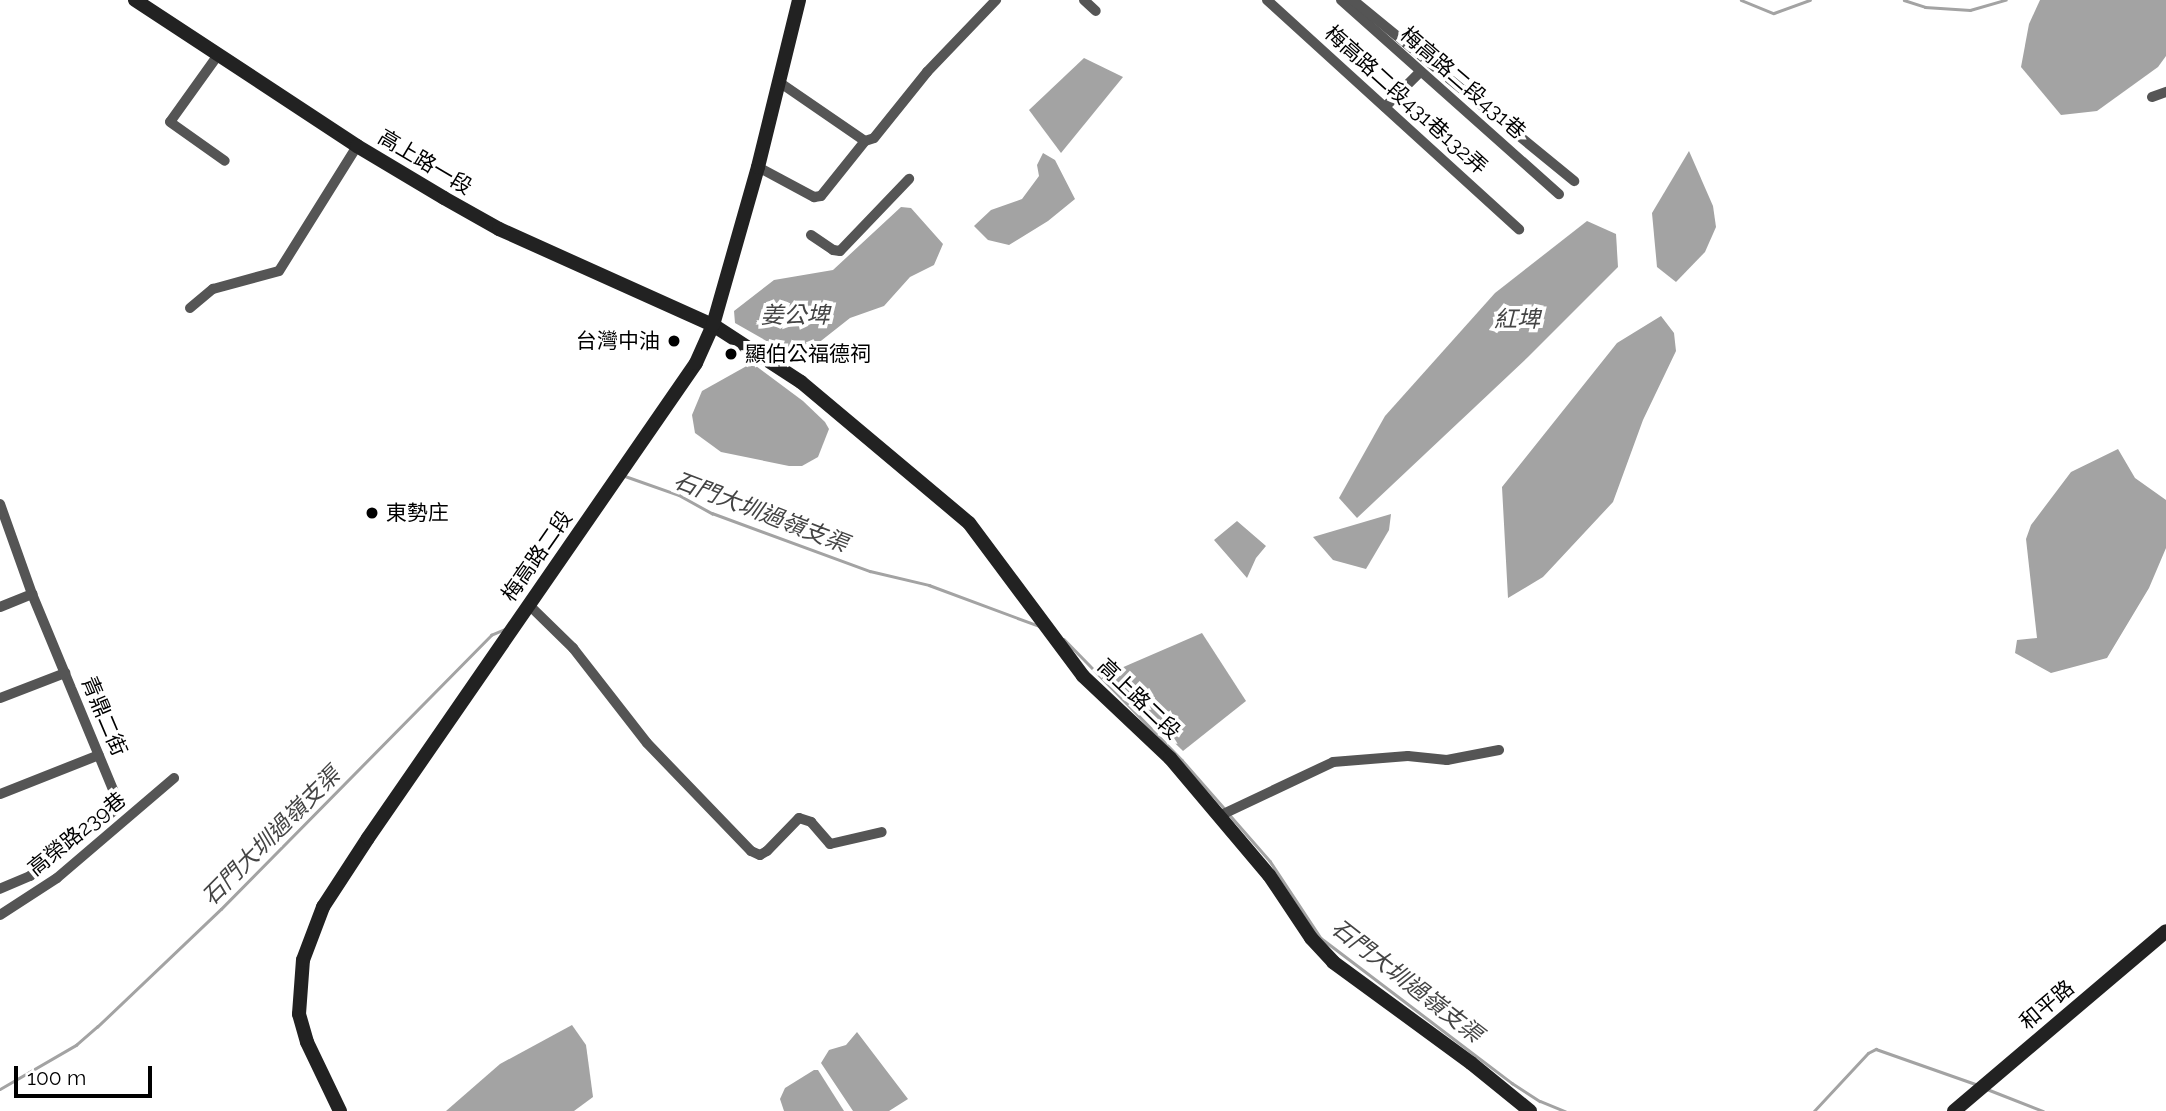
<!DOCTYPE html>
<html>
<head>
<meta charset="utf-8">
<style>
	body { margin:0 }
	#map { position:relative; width:2166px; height:1111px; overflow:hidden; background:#fff; font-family:Raleway,"Noto Sans TC",sans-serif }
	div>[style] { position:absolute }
	.water>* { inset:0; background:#a3a3a3 }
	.stream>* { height:2.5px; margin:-1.25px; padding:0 1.25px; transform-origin:1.25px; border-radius:1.25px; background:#a3a3a3 }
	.street>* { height:10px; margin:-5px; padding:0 5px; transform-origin:5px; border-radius:5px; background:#555 }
	.secondary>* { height:14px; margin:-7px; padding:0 7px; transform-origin:7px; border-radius:7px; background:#222 }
	.dots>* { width:19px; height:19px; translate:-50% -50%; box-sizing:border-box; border:4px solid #fff; border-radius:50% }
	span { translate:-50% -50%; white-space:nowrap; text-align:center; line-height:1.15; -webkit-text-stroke:7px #fff; paint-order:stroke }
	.street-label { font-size:21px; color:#000 }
	.poi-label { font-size:21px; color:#000 }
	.right { translate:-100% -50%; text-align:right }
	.left { translate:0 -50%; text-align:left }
	.water-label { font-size:23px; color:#444; font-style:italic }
	.scale { position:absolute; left:14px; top:1066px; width:138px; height:32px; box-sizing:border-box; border:4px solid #000; border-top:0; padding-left:9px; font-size:21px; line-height:24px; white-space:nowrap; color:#000; -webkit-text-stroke:5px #fff; paint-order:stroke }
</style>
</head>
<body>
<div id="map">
	<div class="water">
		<i style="clip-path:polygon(2040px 0,2166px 0,2166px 56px,2158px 67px,2097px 111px,2061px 115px,2021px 67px,2029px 24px)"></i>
		<i style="clip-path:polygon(1084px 58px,1123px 77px,1061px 153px,1029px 110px)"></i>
		<i style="clip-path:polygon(1689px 151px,1713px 206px,1716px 227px,1705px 252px,1676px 282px,1657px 267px,1652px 213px)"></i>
		<i style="clip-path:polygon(1043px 153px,1055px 160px,1075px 199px,1048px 221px,1009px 245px,988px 240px,974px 226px,991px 210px,1022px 199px,1039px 176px,1037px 165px)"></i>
		<i style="clip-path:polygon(901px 207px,911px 208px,943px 244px,934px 265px,910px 277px,884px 306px,850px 318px,798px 359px,735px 323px,734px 311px,774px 280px,833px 270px)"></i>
		<i style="clip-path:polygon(1587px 221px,1616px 234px,1618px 267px,1528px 357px,1357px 518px,1339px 498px,1385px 416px,1495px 293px)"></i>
		<i style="clip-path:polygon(1661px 316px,1674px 333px,1676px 351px,1643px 420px,1613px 502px,1543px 577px,1508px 598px,1502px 487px,1617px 343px)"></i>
		<i style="clip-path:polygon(752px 363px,803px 401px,825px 422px,829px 429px,818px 457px,802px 466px,789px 466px,721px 452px,695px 433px,692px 415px,702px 391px)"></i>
		<i style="clip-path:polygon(2118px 449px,2135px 478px,2166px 500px,2166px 548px,2149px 588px,2107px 658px,2051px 673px,2015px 653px,2017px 640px,2037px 638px,2026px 539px,2031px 525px,2071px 472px)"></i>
		<i style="clip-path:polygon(1391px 514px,1389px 530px,1366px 569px,1333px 560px,1313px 537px)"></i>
		<i style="clip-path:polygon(1237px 521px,1266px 546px,1256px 558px,1247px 578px,1214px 540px)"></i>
		<i style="clip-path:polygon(1202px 633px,1246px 701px,1183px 751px,1105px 675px)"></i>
		<i style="clip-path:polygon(572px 1025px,586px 1045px,593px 1097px,574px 1111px,446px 1111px,500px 1064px)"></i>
		<i style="clip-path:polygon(857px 1032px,908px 1099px,889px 1111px,853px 1111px,821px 1063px,829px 1050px,846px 1045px)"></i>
		<i style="clip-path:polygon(814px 1070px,818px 1070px,844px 1111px,784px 1111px,780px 1099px,785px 1088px)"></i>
	</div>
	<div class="stream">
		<i style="left:1741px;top:0;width:35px;rotate:22deg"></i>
		<i style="left:1774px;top:13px;width:38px;rotate:-20deg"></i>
		<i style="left:1904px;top:0;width:22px;rotate:18deg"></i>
		<i style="left:1925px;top:7px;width:45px;rotate:3.8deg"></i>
		<i style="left:1970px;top:10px;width:37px;rotate:-16deg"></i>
		<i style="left:625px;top:476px;width:57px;rotate:19.4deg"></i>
		<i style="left:679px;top:495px;width:38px;rotate:29deg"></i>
		<i style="left:712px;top:513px;width:168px;rotate:20.2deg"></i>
		<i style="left:870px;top:571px;width:61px;rotate:13.3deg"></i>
		<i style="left:929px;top:585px;width:117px;rotate:20.4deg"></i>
		<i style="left:1064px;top:639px;width:169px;rotate:45.7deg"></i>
		<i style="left:1182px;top:760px;width:65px;rotate:48.7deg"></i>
		<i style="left:1229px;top:814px;width:62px;rotate:48.9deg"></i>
		<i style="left:1270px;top:861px;width:92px;rotate:56.5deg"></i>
		<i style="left:1321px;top:938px;width:240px;rotate:37.2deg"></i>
		<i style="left:1512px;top:1083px;width:33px;rotate:33deg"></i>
		<i style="left:1540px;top:1101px;width:27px;rotate:22deg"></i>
		<i style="left:0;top:1089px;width:88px;rotate:-30.1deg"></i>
		<i style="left:76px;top:1045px;width:28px;rotate:-41deg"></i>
		<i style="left:97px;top:1027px;width:171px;rotate:-43.6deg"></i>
		<i style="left:221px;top:909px;width:385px;rotate:-45.4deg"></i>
		<i style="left:491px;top:635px;width:15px;rotate:-23deg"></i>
		<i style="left:1987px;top:1089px;width:60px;rotate:21.4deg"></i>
		<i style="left:1814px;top:1111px;width:79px;rotate:-47deg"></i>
		<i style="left:1868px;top:1053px;width:9px;rotate:-27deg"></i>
		<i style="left:1876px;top:1049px;width:108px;rotate:19.4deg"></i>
	</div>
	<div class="street">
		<i style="left:1084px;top:0;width:16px;rotate:43deg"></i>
		<i style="left:1267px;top:0;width:341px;rotate:42.3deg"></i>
		<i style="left:1341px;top:0;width:292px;rotate:41.7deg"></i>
		<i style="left:1353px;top:0;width:286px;rotate:39.3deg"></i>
		<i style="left:218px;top:55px;width:82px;rotate:125.6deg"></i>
		<i style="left:170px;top:122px;width:67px;rotate:35.3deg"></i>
		<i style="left:779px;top:82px;width:104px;rotate:34.5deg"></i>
		<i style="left:865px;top:141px;width:9px;rotate:-18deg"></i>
		<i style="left:874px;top:138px;width:85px;rotate:-51.2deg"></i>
		<i style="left:927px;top:72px;width:100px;rotate:-46.2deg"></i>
		<i style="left:2152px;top:97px;width:15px;rotate:-20deg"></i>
		<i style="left:1385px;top:107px;width:49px;rotate:-45deg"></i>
		<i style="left:758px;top:167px;width:64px;rotate:28.2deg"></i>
		<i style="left:814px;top:197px;width:7px;rotate:-8deg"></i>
		<i style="left:821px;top:196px;width:70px;rotate:-51.3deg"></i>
		<i style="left:811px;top:235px;width:27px;rotate:34deg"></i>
		<i style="left:833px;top:250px;width:7px;rotate:8deg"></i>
		<i style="left:840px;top:251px;width:100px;rotate:-46.2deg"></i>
		<i style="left:190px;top:308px;width:30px;rotate:-40deg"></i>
		<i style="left:213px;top:289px;width:68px;rotate:-15.3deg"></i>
		<i style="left:279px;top:271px;width:147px;rotate:-58deg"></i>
		<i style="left:0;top:504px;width:96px;rotate:70.4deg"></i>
		<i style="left:32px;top:594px;width:230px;rotate:67.5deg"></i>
		<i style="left:120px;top:806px;width:114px;rotate:142.1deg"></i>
		<i style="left:30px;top:876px;width:33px;rotate:157deg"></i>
		<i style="left:529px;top:605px;width:62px;rotate:44.3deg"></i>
		<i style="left:573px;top:648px;width:120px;rotate:52.1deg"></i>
		<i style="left:647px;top:743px;width:150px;rotate:46.1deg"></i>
		<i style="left:751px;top:851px;width:10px;rotate:24deg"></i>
		<i style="left:760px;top:855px;width:8px;rotate:-30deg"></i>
		<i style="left:767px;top:851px;width:46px;rotate:-45.9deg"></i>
		<i style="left:799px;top:818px;width:13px;rotate:18deg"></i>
		<i style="left:811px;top:822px;width:29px;rotate:49deg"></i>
		<i style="left:830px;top:844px;width:53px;rotate:-13deg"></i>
		<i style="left:0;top:607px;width:35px;rotate:-22deg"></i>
		<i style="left:0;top:698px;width:70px;rotate:-21deg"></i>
		<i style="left:0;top:794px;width:106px;rotate:-21.5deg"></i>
		<i style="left:1219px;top:816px;width:126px;rotate:-25.3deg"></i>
		<i style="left:1333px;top:762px;width:75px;rotate:-4.6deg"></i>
		<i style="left:1408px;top:756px;width:39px;rotate:6deg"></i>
		<i style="left:1447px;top:760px;width:53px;rotate:-10.9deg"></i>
		<i style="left:0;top:915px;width:68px;rotate:-33deg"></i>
		<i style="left:57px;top:878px;width:154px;rotate:-40.5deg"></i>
	</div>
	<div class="secondary">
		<i style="left:135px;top:0;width:266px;rotate:33.3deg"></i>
		<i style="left:357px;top:146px;width:101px;rotate:30.9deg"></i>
		<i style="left:444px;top:198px;width:63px;rotate:29.4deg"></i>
		<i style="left:499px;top:229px;width:235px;rotate:24.2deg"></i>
		<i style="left:713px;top:325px;width:105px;rotate:32.9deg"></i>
		<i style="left:801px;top:382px;width:219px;rotate:40deg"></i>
		<i style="left:969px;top:523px;width:191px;rotate:53.3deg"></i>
		<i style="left:1083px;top:676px;width:120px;rotate:43.3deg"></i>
		<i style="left:1170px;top:758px;width:153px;rotate:49.8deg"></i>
		<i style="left:1269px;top:875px;width:76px;rotate:56.3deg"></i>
		<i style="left:1311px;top:938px;width:33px;rotate:47deg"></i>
		<i style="left:1333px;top:962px;width:171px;rotate:36.2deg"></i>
		<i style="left:1471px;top:1063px;width:76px;rotate:39.1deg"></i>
		<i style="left:340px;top:1111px;width:76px;rotate:-115.6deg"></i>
		<i style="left:307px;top:1042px;width:29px;rotate:-106deg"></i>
		<i style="left:299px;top:1014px;width:54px;rotate:-85.8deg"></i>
		<i style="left:303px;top:960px;width:57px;rotate:-69.3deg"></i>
		<i style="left:323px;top:907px;width:82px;rotate:-56.9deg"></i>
		<i style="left:368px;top:838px;width:577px;rotate:-55.37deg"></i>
		<i style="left:696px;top:363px;width:42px;rotate:-65.9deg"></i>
		<i style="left:713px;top:325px;width:164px;rotate:-74.1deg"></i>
		<i style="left:758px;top:167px;width:172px;rotate:-76.2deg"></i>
		<i style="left:1954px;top:1111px;width:278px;rotate:-40.3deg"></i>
	</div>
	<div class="dots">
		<i style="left:674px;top:341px;background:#000"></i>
		<i style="left:731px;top:354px;background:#000"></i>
		<i style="left:372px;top:513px;background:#000"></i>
	</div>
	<div class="street-label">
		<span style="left:1463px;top:83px;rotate:41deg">梅高路二段431巷</span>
		<span style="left:1406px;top:100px;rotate:42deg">梅高路二段431巷132弄</span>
		<span style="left:425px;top:162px;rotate:31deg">高上路一段</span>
		<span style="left:537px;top:556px;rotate:-55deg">梅高路二段</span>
		<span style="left:1139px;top:699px;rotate:44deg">高上路二段</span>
		<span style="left:104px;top:716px;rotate:67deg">青鼎二街</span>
		<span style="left:77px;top:834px;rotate:-39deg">高榮路239巷</span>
		<span style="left:2047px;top:1005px;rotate:-40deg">和平路</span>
	</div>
	<div class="poi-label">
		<span class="right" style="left:660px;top:341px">台灣中油</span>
		<span class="left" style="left:745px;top:354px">顯伯公福德祠</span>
		<span class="left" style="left:386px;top:513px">東勢庄</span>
	</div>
	<div class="water-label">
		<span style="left:795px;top:315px">姜公埤</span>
		<span style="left:1517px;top:319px">紅埤</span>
		<span style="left:761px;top:512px;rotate:21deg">石門大圳過嶺支渠</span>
		<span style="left:271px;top:836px;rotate:-45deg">石門大圳過嶺支渠</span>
		<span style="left:1407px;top:981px;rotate:38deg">石門大圳過嶺支渠</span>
	</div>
	<div class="scale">100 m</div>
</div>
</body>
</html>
